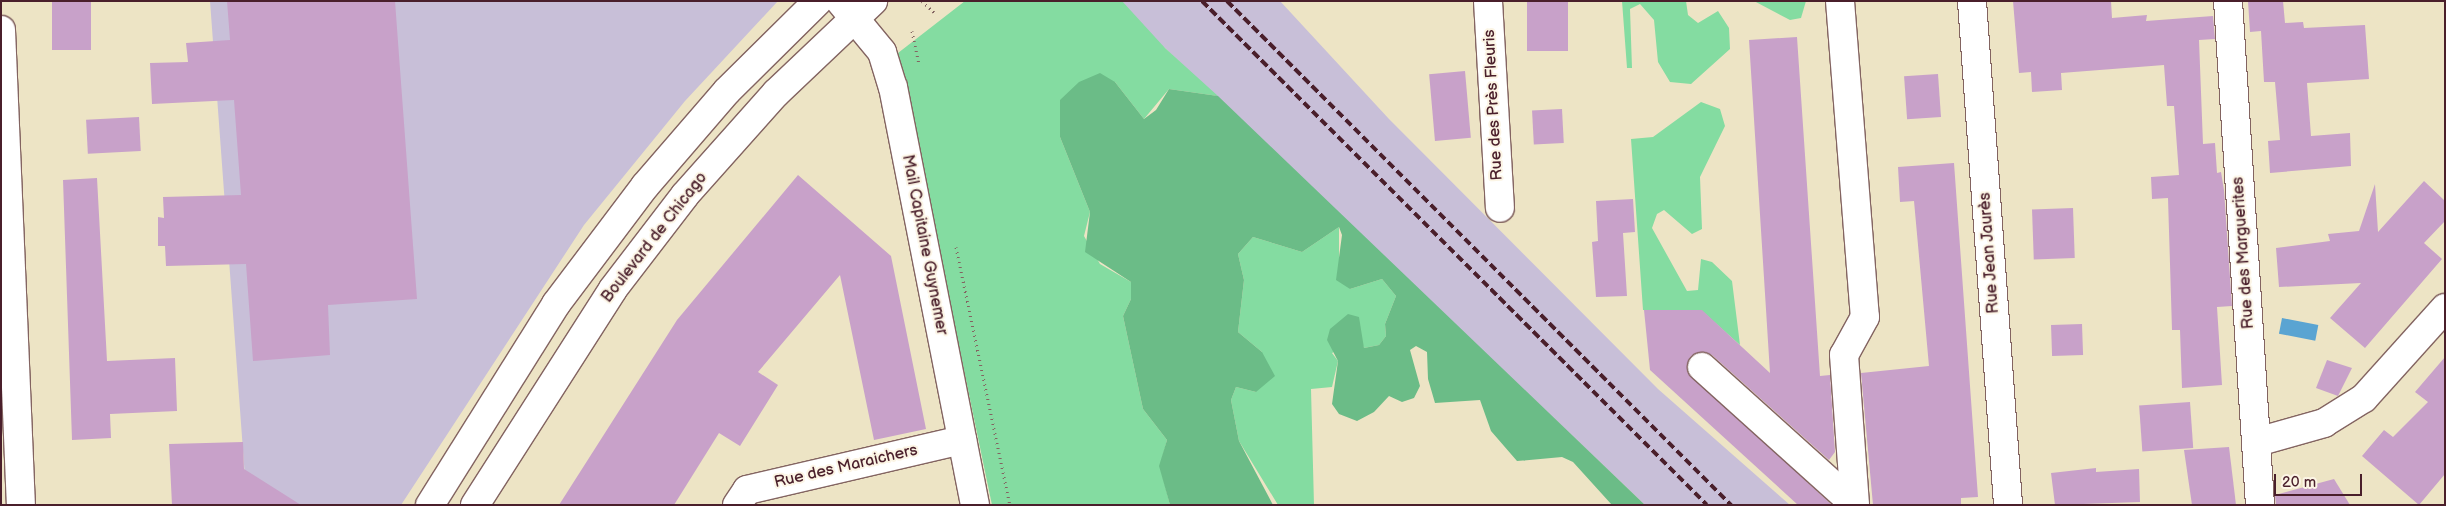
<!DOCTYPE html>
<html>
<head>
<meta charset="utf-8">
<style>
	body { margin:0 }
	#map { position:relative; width:2446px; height:506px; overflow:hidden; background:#ede4c5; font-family:"Balsamiq Sans",sans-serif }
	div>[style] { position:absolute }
	.industrial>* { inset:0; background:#c8bfd8 }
	.green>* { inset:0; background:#84dca1 }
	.forest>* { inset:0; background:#6bbc87 }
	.water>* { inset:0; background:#5aa4d2; transform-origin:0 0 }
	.building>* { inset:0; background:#c8a1c9; transform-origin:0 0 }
	.path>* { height:3px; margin-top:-1.5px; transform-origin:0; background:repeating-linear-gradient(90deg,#836461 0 1px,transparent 0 5px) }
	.roads { filter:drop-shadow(1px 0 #836461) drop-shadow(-1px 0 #836461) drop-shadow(0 1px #836461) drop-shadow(0 -1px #836461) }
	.minor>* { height:28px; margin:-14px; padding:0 14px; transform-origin:14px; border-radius:14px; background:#fff }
	.major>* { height:28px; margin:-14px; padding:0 14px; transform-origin:14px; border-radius:14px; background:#fff }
	.rail>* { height:4px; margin-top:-2px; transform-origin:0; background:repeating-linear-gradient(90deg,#4a1f2b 0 8px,transparent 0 12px) }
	span { translate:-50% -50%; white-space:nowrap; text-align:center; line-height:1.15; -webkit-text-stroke:4px #fcf5e5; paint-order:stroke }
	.street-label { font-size:16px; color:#4a1f2b }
	.frame { position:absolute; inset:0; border:2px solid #4a1f2b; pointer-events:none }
	.scale { position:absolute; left:2274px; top:474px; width:88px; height:22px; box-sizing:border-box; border:2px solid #4a1f2b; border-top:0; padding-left:6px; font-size:15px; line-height:18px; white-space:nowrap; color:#4a1f2b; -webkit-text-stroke:4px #fcf5e5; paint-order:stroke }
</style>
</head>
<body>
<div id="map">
	<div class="industrial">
		<i style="clip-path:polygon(210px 1px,778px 1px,685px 101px,584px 225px,401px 505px,247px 505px)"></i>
		<i style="clip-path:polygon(1059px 1px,1280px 1px,1389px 119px,1658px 389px,1790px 505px,1645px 505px,1165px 48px)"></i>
	</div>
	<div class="green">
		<i style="clip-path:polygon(965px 1px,1122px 1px,1165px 48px,1218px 96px,1169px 89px,1144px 119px,1115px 82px,1060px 137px,1090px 212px,1084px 236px,1100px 264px,1131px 282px,1131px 299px,1123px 316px,1143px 409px,1167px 440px,1160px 466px,1170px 505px,992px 505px,898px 53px)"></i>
		<i style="clip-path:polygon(1622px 1px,1686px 1px,1688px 15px,1698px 23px,1718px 11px,1729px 28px,1730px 49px,1691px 84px,1670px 82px,1658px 62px,1654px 20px,1640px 4px,1630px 9px,1632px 68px,1627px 68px)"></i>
		<i style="clip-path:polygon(1754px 1px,1806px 1px,1801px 18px,1790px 20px)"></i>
		<i style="clip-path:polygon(1701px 102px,1720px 109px,1725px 126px,1700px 177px,1702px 229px,1692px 234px,1664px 210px,1657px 214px,1652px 228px,1687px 291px,1698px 290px,1701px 259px,1712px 262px,1732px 281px,1740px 345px,1702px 311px,1643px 310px,1631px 139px,1653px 137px)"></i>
		<i style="clip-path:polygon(1339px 227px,1339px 261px,1350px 289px,1382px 279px,1396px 296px,1385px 324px,1386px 336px,1379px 345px,1364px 348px,1360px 338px,1332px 353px,1338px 361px,1332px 387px,1311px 389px,1314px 505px,1278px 505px,1239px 441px,1231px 400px,1236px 387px,1256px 392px,1262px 352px,1238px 332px,1244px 280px,1238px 254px,1253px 237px,1302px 252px)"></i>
	</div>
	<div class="forest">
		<i style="clip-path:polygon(1100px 73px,1115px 82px,1144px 119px,1156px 110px,1169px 89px,1218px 96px,1645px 505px,1612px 505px,1573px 462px,1562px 457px,1517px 461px,1491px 431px,1480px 400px,1435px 403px,1428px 379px,1427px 352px,1416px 346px,1410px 350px,1420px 386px,1414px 398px,1402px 402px,1389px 396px,1374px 412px,1357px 421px,1339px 414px,1332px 404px,1338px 361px,1327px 340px,1330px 329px,1348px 314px,1359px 317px,1364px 348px,1379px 345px,1386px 336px,1385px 324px,1396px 296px,1382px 279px,1350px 289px,1336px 280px,1342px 235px,1339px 227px,1302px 252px,1253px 237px,1238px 254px,1244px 280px,1238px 332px,1262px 352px,1275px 376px,1256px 392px,1236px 387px,1231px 400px,1239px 441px,1273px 505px,1170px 505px,1159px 466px,1167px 440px,1143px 409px,1123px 316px,1131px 299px,1131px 282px,1085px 252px,1090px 212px,1060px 137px,1060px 100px,1079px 82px)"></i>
	</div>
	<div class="water">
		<i style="left:2282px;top:318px;width:37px;height:16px;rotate:11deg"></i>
	</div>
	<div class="building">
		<i style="left:52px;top:1px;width:39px;height:49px"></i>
		<i style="clip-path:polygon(227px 1px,395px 1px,417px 299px,328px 305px,330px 355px,253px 361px,246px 264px,166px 266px,165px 246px,158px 246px,158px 217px,164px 218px,163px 197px,241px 195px,234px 100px,152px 104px,150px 63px,188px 62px,186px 43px,230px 40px)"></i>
		<i style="left:1527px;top:1px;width:41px;height:50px"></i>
		<i style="clip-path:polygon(2013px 1px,2111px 1px,2112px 18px,2147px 15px,2146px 21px,2213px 16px,2215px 39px,2199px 40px,2203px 144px,2215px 143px,2217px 173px,2221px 172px,2224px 190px,2232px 306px,2217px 307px,2222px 385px,2182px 388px,2180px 330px,2172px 330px,2168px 198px,2152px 199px,2151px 177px,2179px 175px,2174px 106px,2167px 106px,2164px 65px,2061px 73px,2062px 90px,2032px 92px,2031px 72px,2019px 73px)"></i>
		<i style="clip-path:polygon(2248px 1px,2283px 1px,2285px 23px,2303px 22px,2304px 28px,2365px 25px,2369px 79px,2307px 83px,2311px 136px,2350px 133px,2351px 166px,2270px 173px,2268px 141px,2280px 140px,2275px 82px,2264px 82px,2261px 31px,2250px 32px)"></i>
		<i style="clip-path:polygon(1797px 37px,1820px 376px,1830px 375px,1835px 452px,1829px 460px,1712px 355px,1705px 352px,1691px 356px,1687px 371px,1832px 505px,1798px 505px,1650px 370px,1644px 310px,1702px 310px,1770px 373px,1749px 40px)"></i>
		<i style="left:1465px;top:71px;width:67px;height:36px;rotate:85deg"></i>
		<i style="left:1938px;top:74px;width:43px;height:34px;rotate:86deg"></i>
		<i style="left:1562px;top:109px;width:34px;height:30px;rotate:87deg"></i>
		<i style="left:139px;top:117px;width:34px;height:53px;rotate:87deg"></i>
		<i style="clip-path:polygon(1954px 163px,1978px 497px,1961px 498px,1961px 505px,1873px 505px,1861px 373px,1929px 366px,1914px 201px,1900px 202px,1898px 167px)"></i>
		<i style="clip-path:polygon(798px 175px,891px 256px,926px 429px,874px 440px,840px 275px,758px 372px,778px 385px,740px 446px,719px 433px,674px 505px,559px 505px,677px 320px)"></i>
		<i style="clip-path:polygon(97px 178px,107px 361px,175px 358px,177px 411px,110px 414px,111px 438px,72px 440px,63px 180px)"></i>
		<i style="clip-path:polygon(2424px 181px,2445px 201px,2445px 221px,2424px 243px,2442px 259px,2365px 348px,2330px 318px,2361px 283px,2279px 287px,2276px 248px,2330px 241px,2328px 234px,2359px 231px,2375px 184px,2378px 232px)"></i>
		<i style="clip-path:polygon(1633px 199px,1635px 232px,1623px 233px,1627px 296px,1596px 297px,1592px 242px,1598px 241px,1596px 201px)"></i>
		<i style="left:2073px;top:208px;width:50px;height:41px;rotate:88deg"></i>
		<i style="left:2082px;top:324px;width:31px;height:31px;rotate:88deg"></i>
		<i style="clip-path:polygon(2445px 357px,2445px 474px,2419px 505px,2362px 456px,2384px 430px,2393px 437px,2428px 402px,2415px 392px)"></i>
		<i style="clip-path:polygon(2327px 360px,2352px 368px,2338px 396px,2316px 388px)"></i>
		<i style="left:2190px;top:402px;width:46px;height:51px;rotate:86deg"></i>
		<i style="clip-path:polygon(243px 442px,244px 469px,301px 505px,172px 505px,169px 444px)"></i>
		<i style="clip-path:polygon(2229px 447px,2236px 505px,2192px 505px,2184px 450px)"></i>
		<i style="clip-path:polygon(2096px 468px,2096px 472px,2139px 469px,2140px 502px,2055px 505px,2051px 473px)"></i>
		<i style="clip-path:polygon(2334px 479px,2350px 505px,2276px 505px,2275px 495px)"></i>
	</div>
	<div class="path">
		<i style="left:922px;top:1px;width:18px;rotate:43deg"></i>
		<i style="left:912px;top:31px;width:34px;rotate:78deg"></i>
		<i style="left:956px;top:247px;width:264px;rotate:78.2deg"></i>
	</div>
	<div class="roads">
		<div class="minor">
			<i style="left:840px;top:1px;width:66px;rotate:50.5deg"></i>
			<i style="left:882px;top:52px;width:37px;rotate:73deg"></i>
			<i style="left:893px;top:87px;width:426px;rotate:78.9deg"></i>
			<i style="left:1488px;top:1px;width:207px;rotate:86.7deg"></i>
			<i style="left:1840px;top:1px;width:317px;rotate:85.5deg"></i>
			<i style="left:1865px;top:317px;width:43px;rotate:118.9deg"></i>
			<i style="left:1844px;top:355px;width:150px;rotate:85.8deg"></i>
			<i style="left:1972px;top:1px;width:505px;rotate:85.91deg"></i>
			<i style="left:2228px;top:1px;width:505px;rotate:86.37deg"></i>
			<i style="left:1px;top:30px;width:475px;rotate:87.6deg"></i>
			<i style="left:1702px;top:367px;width:205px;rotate:42deg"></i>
			<i style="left:2257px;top:442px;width:70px;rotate:-15.8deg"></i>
			<i style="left:2324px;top:423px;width:47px;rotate:-32deg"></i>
			<i style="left:2364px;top:398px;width:121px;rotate:-48deg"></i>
			<i style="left:737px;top:505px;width:18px;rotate:-56deg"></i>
			<i style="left:747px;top:490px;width:221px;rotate:-13.1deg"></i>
		</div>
		<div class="major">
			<i style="left:430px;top:505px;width:237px;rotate:-57.9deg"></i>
			<i style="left:556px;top:304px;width:148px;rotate:-53deg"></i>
			<i style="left:645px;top:186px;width:125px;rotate:-49.2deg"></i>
			<i style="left:727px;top:91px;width:128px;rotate:-44.7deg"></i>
			<i style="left:475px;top:505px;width:256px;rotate:-57.4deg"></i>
			<i style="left:613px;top:289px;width:118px;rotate:-52.5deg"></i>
			<i style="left:685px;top:195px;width:137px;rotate:-48.3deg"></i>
			<i style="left:776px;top:93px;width:134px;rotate:-43.5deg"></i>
		</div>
	</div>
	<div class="rail">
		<i style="left:1202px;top:1px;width:713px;rotate:44.94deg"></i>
		<i style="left:1227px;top:1px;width:713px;rotate:45deg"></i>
	</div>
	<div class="street-label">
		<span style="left:1494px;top:105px;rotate:-93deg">Rue des Près Fleuris</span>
		<span style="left:655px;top:238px;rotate:-52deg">Boulevard de Chicago</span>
		<span style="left:924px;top:245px;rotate:79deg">Mail Capitaine Guynemer</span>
		<span style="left:1990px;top:253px;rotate:-94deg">Rue Jean Jaurès</span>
		<span style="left:2244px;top:253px;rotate:-94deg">Rue des Marguerites</span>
		<span style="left:846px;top:467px;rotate:-13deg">Rue des Maraichers</span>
	</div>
	<div class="frame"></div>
	<div class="scale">20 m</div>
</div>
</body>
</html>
